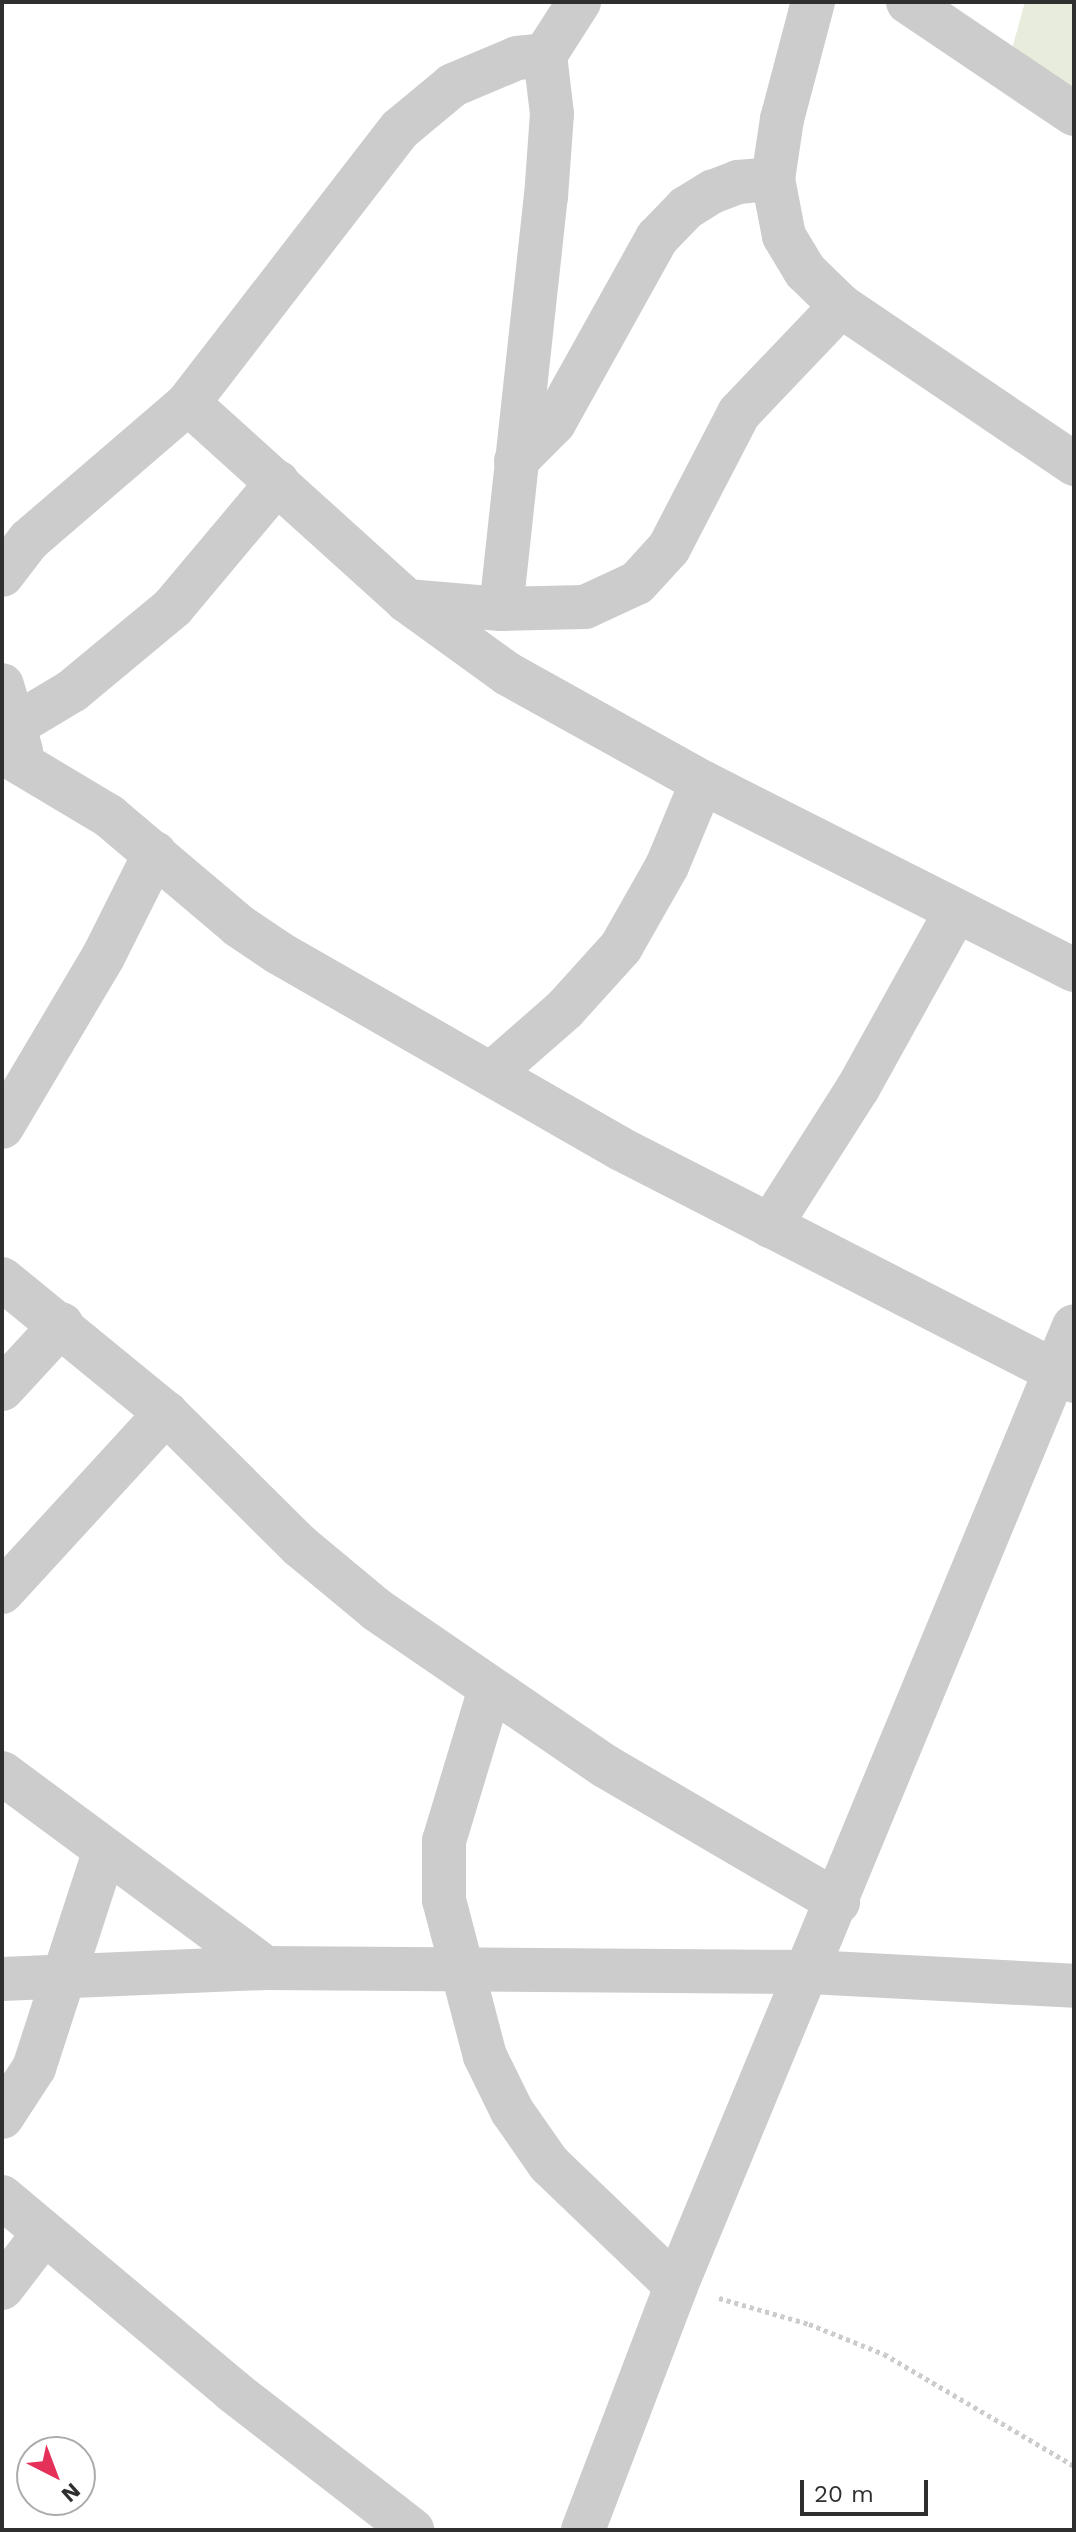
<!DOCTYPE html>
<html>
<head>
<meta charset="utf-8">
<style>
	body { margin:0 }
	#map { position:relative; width:1076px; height:2532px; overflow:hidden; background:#fff; font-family:"Work Sans",sans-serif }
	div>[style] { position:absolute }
	.green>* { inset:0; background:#e7ecdc }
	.path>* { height:5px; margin-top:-2.5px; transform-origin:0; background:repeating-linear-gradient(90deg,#ccc 0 4px,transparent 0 8px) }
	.minor>* { height:44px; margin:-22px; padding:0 22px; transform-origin:22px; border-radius:22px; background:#ccc }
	span { translate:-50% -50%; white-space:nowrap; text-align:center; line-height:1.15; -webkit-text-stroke:8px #fff; paint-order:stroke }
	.frame { position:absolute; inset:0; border:4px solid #2f2f2f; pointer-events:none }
	.north { position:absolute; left:16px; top:2436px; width:80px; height:80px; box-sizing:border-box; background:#fff; border:2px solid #acacac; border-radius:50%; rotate:138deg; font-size:22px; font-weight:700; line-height:32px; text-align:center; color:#2f2f2f }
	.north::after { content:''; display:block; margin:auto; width:28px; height:36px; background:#e5315a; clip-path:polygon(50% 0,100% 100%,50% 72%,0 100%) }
	.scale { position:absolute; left:800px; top:2480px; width:128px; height:36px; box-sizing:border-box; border:4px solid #2f2f2f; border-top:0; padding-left:10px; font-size:24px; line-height:28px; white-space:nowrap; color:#2f2f2f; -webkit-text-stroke:6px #fff; paint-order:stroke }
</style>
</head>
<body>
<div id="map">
	<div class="green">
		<i style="clip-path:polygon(1025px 2px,1074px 2px,1074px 117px,1003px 81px)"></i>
	</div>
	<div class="path">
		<i style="left:719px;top:2298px;width:94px;rotate:16.1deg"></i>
		<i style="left:809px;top:2324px;width:81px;rotate:21.8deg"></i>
		<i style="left:884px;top:2354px;width:221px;rotate:30.5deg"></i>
	</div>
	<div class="minor">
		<i style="left:813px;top:2px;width:121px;rotate:104.8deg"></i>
		<i style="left:782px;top:119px;width:61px;rotate:98.5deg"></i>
		<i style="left:773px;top:179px;width:58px;rotate:79.1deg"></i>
		<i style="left:784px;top:236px;width:41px;rotate:59deg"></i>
		<i style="left:805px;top:271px;width:50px;rotate:44.2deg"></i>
		<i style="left:841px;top:306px;width:282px;rotate:34.1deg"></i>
		<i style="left:908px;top:2px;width:200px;rotate:34deg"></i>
		<i style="left:188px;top:403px;width:295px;rotate:42.1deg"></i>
		<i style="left:407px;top:601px;width:125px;rotate:35.9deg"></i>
		<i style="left:508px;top:674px;width:222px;rotate:29.1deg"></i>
		<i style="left:702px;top:782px;width:417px;rotate:26.8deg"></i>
		<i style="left:516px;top:461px;width:54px;rotate:-45deg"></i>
		<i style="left:554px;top:423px;width:212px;rotate:-60.9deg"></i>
		<i style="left:657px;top:238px;width:42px;rotate:-46deg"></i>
		<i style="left:686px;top:208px;width:31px;rotate:-32deg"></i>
		<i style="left:712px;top:192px;width:28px;rotate:-21deg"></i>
		<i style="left:738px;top:182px;width:35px;rotate:-5deg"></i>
		<i style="left:2px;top:575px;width:44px;rotate:-52.4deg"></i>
		<i style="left:29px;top:540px;width:210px;rotate:-40.7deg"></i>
		<i style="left:188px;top:403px;width:346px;rotate:-52.3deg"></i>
		<i style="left:400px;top:129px;width:69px;rotate:-39.7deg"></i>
		<i style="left:453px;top:85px;width:69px;rotate:-22.9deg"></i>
		<i style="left:517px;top:58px;width:28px;rotate:-6deg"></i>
		<i style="left:545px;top:55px;width:63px;rotate:-57.3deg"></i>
		<i style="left:407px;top:601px;width:94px;rotate:4.9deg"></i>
		<i style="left:501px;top:609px;width:84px;rotate:-1.4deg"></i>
		<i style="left:585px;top:607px;width:57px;rotate:-24.8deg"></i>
		<i style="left:637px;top:583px;width:47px;rotate:-47.6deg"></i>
		<i style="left:669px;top:548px;width:152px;rotate:-62.6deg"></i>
		<i style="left:739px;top:413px;width:148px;rotate:-46.4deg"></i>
		<i style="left:501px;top:609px;width:414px;rotate:-83.8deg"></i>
		<i style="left:546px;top:197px;width:83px;rotate:-85.9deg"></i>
		<i style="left:552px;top:114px;width:59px;rotate:-96.8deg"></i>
		<i style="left:2px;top:685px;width:69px;rotate:73.9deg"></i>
		<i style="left:2px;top:733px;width:82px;rotate:-31deg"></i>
		<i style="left:72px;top:691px;width:131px;rotate:-39.7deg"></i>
		<i style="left:173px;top:607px;width:163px;rotate:-50deg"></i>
		<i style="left:2px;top:752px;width:125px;rotate:30.9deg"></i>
		<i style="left:109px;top:816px;width:170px;rotate:40.2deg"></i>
		<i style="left:239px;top:926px;width:48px;rotate:34deg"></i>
		<i style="left:279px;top:953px;width:394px;rotate:29.8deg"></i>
		<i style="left:621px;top:1149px;width:509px;rotate:27.12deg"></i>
		<i style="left:492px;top:1073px;width:97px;rotate:-41.2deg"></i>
		<i style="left:565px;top:1009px;width:84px;rotate:-47.9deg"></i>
		<i style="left:621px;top:947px;width:93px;rotate:-60.4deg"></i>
		<i style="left:667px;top:866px;width:91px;rotate:-67.4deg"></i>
		<i style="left:2px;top:1127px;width:198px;rotate:-59.3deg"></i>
		<i style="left:103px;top:957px;width:116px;rotate:-63.4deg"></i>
		<i style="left:770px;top:1226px;width:164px;rotate:-57.5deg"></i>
		<i style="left:858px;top:1088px;width:200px;rotate:-61deg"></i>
		<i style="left:2px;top:1279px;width:212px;rotate:39.3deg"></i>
		<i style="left:166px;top:1413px;width:189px;rotate:44.8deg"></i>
		<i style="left:300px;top:1546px;width:100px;rotate:39.7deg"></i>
		<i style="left:377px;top:1610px;width:276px;rotate:34.4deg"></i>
		<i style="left:605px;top:1766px;width:270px;rotate:30.3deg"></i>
		<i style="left:2px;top:1389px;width:88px;rotate:-47.3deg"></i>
		<i style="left:2px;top:1592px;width:243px;rotate:-47.5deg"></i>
		<i style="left:489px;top:1692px;width:156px;rotate:106.8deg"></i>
		<i style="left:444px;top:1841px;width:59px;rotate:90deg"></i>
		<i style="left:444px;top:1900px;width:161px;rotate:75.3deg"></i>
		<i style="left:485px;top:2056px;width:61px;rotate:63.9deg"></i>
		<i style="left:512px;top:2111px;width:65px;rotate:55.1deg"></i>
		<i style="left:549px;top:2164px;width:176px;rotate:43.8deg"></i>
		<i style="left:2px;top:1773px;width:328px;rotate:36.5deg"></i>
		<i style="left:2px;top:1979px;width:264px;rotate:-2.4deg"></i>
		<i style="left:266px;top:1968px;width:544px;rotate:0.42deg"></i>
		<i style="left:810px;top:1972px;width:264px;rotate:3deg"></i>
		<i style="left:2px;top:2117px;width:59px;rotate:-56.9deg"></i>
		<i style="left:34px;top:2068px;width:229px;rotate:-72deg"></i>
		<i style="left:2px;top:2197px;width:302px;rotate:40deg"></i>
		<i style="left:233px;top:2391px;width:227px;rotate:37.8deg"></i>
		<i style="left:2px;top:2288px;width:69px;rotate:-52.6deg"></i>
		<i style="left:583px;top:2530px;width:261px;rotate:-69.1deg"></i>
		<i style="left:676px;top:2286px;width:1039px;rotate:-67.48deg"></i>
	</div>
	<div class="frame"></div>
	<div class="north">N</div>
	<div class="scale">20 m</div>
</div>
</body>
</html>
